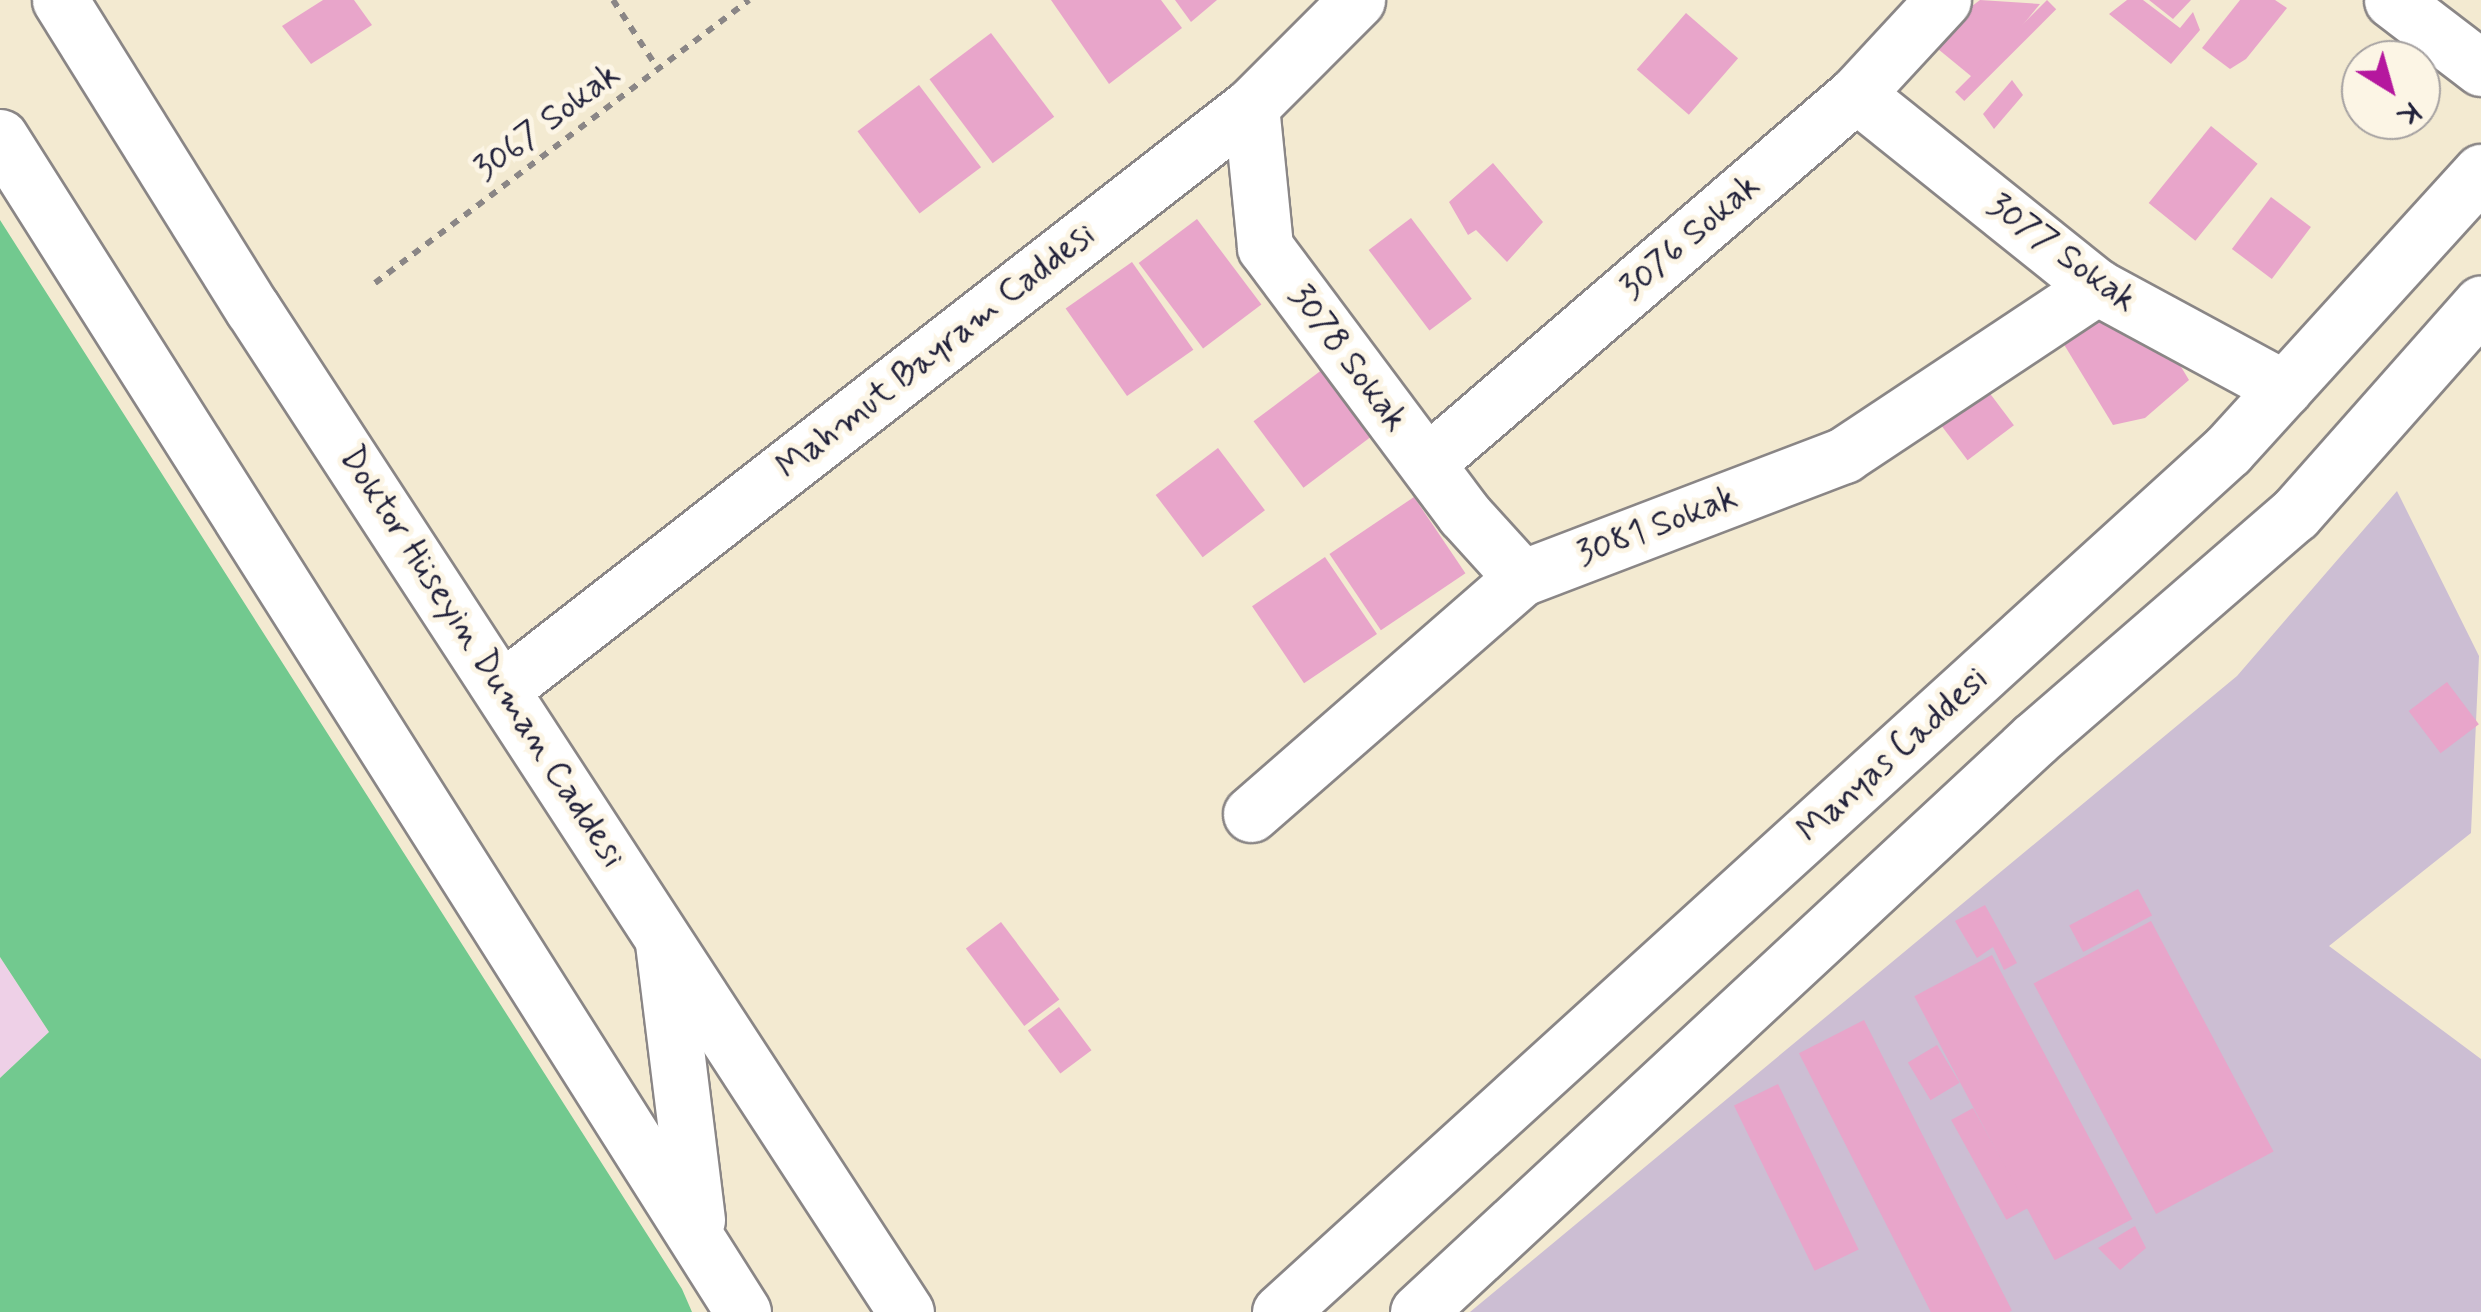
<!DOCTYPE html>
<html>
<head>
<meta charset="utf-8">
<style>
	body { margin:0 }
	#map { position:relative; width:2481px; height:1312px; overflow:hidden; background:#f3ead1; font-family:Mynerve,sans-serif }
	div>[style] { position:absolute }
	.built>* { inset:0; background:#eed0e7 }
	.industrial>* { inset:0; background:#ccbed3 }
	.green>* { inset:0; background:#72c98f }
	.building>* { inset:0; background:#e8a5ca; transform-origin:0 0 }
	.path>* { height:6px; margin-top:-3px; transform-origin:0; background:repeating-linear-gradient(90deg,#8a8686 0 8px,transparent 0 16px) }
	.roads { filter:drop-shadow(2px 0 #8a8686) drop-shadow(-2px 0 #8a8686) drop-shadow(0 2px #8a8686) drop-shadow(0 -2px #8a8686) }
	.minor>* { height:55px; margin:-27.5px; padding:0 27.5px; transform-origin:27.5px; border-radius:27.5px; background:#fff }
	.major>* { height:55px; margin:-27.5px; padding:0 27.5px; transform-origin:27.5px; border-radius:27.5px; background:#fff }
	span { translate:-50% -50%; white-space:nowrap; text-align:center; line-height:1.15; -webkit-text-stroke:10px #fcf5e5; paint-order:stroke }
	.street-label { font-size:35px; color:#22223b }
	.north { position:absolute; left:2341px; top:40px; width:100px; height:100px; box-sizing:border-box; background:#fcf5e5; border:2px solid #a5a1a1; border-radius:50%; rotate:143deg; font-size:28px; font-weight:700; line-height:40px; text-align:center; color:#22223b }
	.north::after { content:''; display:block; margin:auto; width:35px; height:45px; background:#b5179e; clip-path:polygon(50% 0,100% 100%,50% 72%,0 100%) }
</style>
</head>
<body>
<div id="map">
	<div class="built">
		<i style="clip-path:polygon(0 957px,49px 1032px,0 1078px)"></i>
	</div>
	<div class="industrial">
		<i style="clip-path:polygon(2397px 491px,2479px 656px,2471px 833px,2329px 946px,2481px 1059px,2481px 1312px,1470px 1312px,2237px 676px)"></i>
	</div>
	<div class="green">
		<i style="clip-path:polygon(0 220px,682px 1289px,692px 1312px,0 1312px,0 1078px,49px 1032px,0 957px)"></i>
	</div>
	<div class="building">
		<i style="clip-path:polygon(323px 0,354px 0,372px 25px,311px 64px,282px 26px)"></i>
		<i style="clip-path:polygon(1051px 0,1161px 0,1182px 28px,1109px 84px)"></i>
		<i style="clip-path:polygon(1175px 0,1217px 0,1191px 22px)"></i>
		<i style="clip-path:polygon(1980px 0,2040px 4px,1977px 81px,1927px 40px)"></i>
		<i style="left:2047px;top:0;width:13px;height:130px;rotate:45deg"></i>
		<i style="clip-path:polygon(2127px 0,2143px 0,2180px 28px,2193px 12px,2200px 30px,2171px 64px,2109px 14px)"></i>
		<i style="clip-path:polygon(2149px 0,2191px 0,2173px 19px)"></i>
		<i style="clip-path:polygon(2240px 0,2275px 0,2287px 8px,2246px 59px,2230px 69px,2202px 48px)"></i>
		<i style="left:1686px;top:13px;width:69px;height:75px;rotate:41deg"></i>
		<i style="left:991px;top:33px;width:105px;height:77px;rotate:53deg"></i>
		<i style="clip-path:polygon(2012px 80px,2023px 95px,1994px 129px,1983px 114px)"></i>
		<i style="left:919px;top:85px;width:103px;height:77px;rotate:53deg"></i>
		<i style="left:2211px;top:126px;width:60px;height:99px;rotate:39deg"></i>
		<i style="clip-path:polygon(1493px 163px,1543px 222px,1507px 262px,1476px 230px,1468px 235px,1449px 202px)"></i>
		<i style="left:2271px;top:197px;width:50px;height:65px;rotate:37deg"></i>
		<i style="left:1411px;top:218px;width:101px;height:53px;rotate:53deg"></i>
		<i style="left:1197px;top:219px;width:107px;height:73px;rotate:53deg"></i>
		<i style="left:1132px;top:262px;width:107px;height:81px;rotate:55deg"></i>
		<i style="clip-path:polygon(2085px 299px,2166px 342px,2189px 380px,2145px 418px,2113px 425px,2057px 333px)"></i>
		<i style="left:1323px;top:369px;width:83px;height:87px;rotate:53deg"></i>
		<i style="left:1976px;top:375px;width:63px;height:58px;rotate:53deg"></i>
		<i style="left:1218px;top:448px;width:78px;height:78px;rotate:53deg"></i>
		<i style="left:1414px;top:497px;width:92px;height:102px;rotate:56deg"></i>
		<i style="left:1325px;top:557px;width:93px;height:88px;rotate:56deg"></i>
		<i style="left:2447px;top:682px;width:53px;height:48px;rotate:53deg"></i>
		<i style="left:2138px;top:889px;width:30px;height:78px;rotate:62deg"></i>
		<i style="clip-path:polygon(1985px 905px,2017px 963px,2004px 970px,1993px 947px,1977px 958px,1955px 921px)"></i>
		<i style="left:2151px;top:921px;width:261px;height:133px;rotate:62deg"></i>
		<i style="left:1001px;top:922px;width:97px;height:44px;rotate:53deg"></i>
		<i style="left:1992px;top:955px;width:299px;height:88px;rotate:62deg"></i>
		<i style="left:1059px;top:1007px;width:54px;height:39px;rotate:53deg"></i>
		<i style="left:1864px;top:1020px;width:326px;height:73px;rotate:63deg"></i>
		<i style="left:1937px;top:1045px;width:44px;height:34px;rotate:59deg"></i>
		<i style="left:1778px;top:1084px;width:184px;height:49px;rotate:64deg"></i>
		<i style="left:1973px;top:1108px;width:114px;height:25px;rotate:61deg"></i>
		<i style="clip-path:polygon(2135px 1226px,2146px 1248px,2120px 1270px,2098px 1248px)"></i>
	</div>
	<div class="path">
		<i style="left:613px;top:0;width:82px;rotate:56.9deg"></i>
		<i style="left:375px;top:283px;width:469px;rotate:-37.1deg"></i>
	</div>
	<div class="roads">
		<div class="minor">
			<i style="left:2392px;top:0;width:112px;rotate:37.4deg"></i>
			<i style="left:1856px;top:94px;width:309px;rotate:38.7deg"></i>
			<i style="left:2097px;top:287px;width:213px;rotate:28.4deg"></i>
			<i style="left:1251px;top:106px;width:142px;rotate:84.3deg"></i>
			<i style="left:1265px;top:247px;width:333px;rotate:53.3deg"></i>
			<i style="left:1464px;top:514px;width:86px;rotate:47.8deg"></i>
			<i style="left:1427px;top:463px;width:566px;rotate:-40.7deg"></i>
			<i style="left:1856px;top:94px;width:128px;rotate:-47.2deg"></i>
			<i style="left:502px;top:689px;width:949px;rotate:-37.9deg"></i>
			<i style="left:1251px;top:106px;width:150px;rotate:-45deg"></i>
			<i style="left:1251px;top:814px;width:359px;rotate:-41.1deg"></i>
			<i style="left:1522px;top:578px;width:345px;rotate:-20.9deg"></i>
			<i style="left:1844px;top:455px;width:304px;rotate:-33.6deg"></i>
		</div>
		<div class="major">
			<i style="left:60px;top:0;width:363px;rotate:58.1deg"></i>
			<i style="left:252px;top:308px;width:1198px;rotate:56.92deg"></i>
			<i style="left:0;top:137px;width:1390px;rotate:57.69deg"></i>
			<i style="left:663px;top:943px;width:279px;rotate:83deg"></i>
			<i style="left:1280px;top:1312px;width:1281px;rotate:-42.28deg"></i>
			<i style="left:2228px;top:450px;width:376px;rotate:-47.7deg"></i>
			<i style="left:1418px;top:1312px;width:843px;rotate:-42.89deg"></i>
			<i style="left:2036px;top:738px;width:342px;rotate:-40.9deg"></i>
			<i style="left:2295px;top:514px;width:281px;rotate:-48.5deg"></i>
		</div>
	</div>
	<div class="street-label">
		<span style="left:547px;top:122px;rotate:-37deg">3067 Sokak</span>
		<span style="left:1690px;top:237px;rotate:-41deg">3076 Sokak</span>
		<span style="left:2062px;top:253px;rotate:36deg">3077 Sokak</span>
		<span style="left:936px;top:351px;rotate:-38deg">Mahmut Bayram Caddesi</span>
		<span style="left:1348px;top:358px;rotate:53deg">3078 Sokak</span>
		<span style="left:1657px;top:526px;rotate:-21deg">3081 Sokak</span>
		<span style="left:482px;top:657px;rotate:57deg">Doktor Hüseyin Duman Caddesi</span>
		<span style="left:1893px;top:755px;rotate:-42deg">Manyas Caddesi</span>
	</div>
	<div class="north">K</div>
</div>
</body>
</html>
